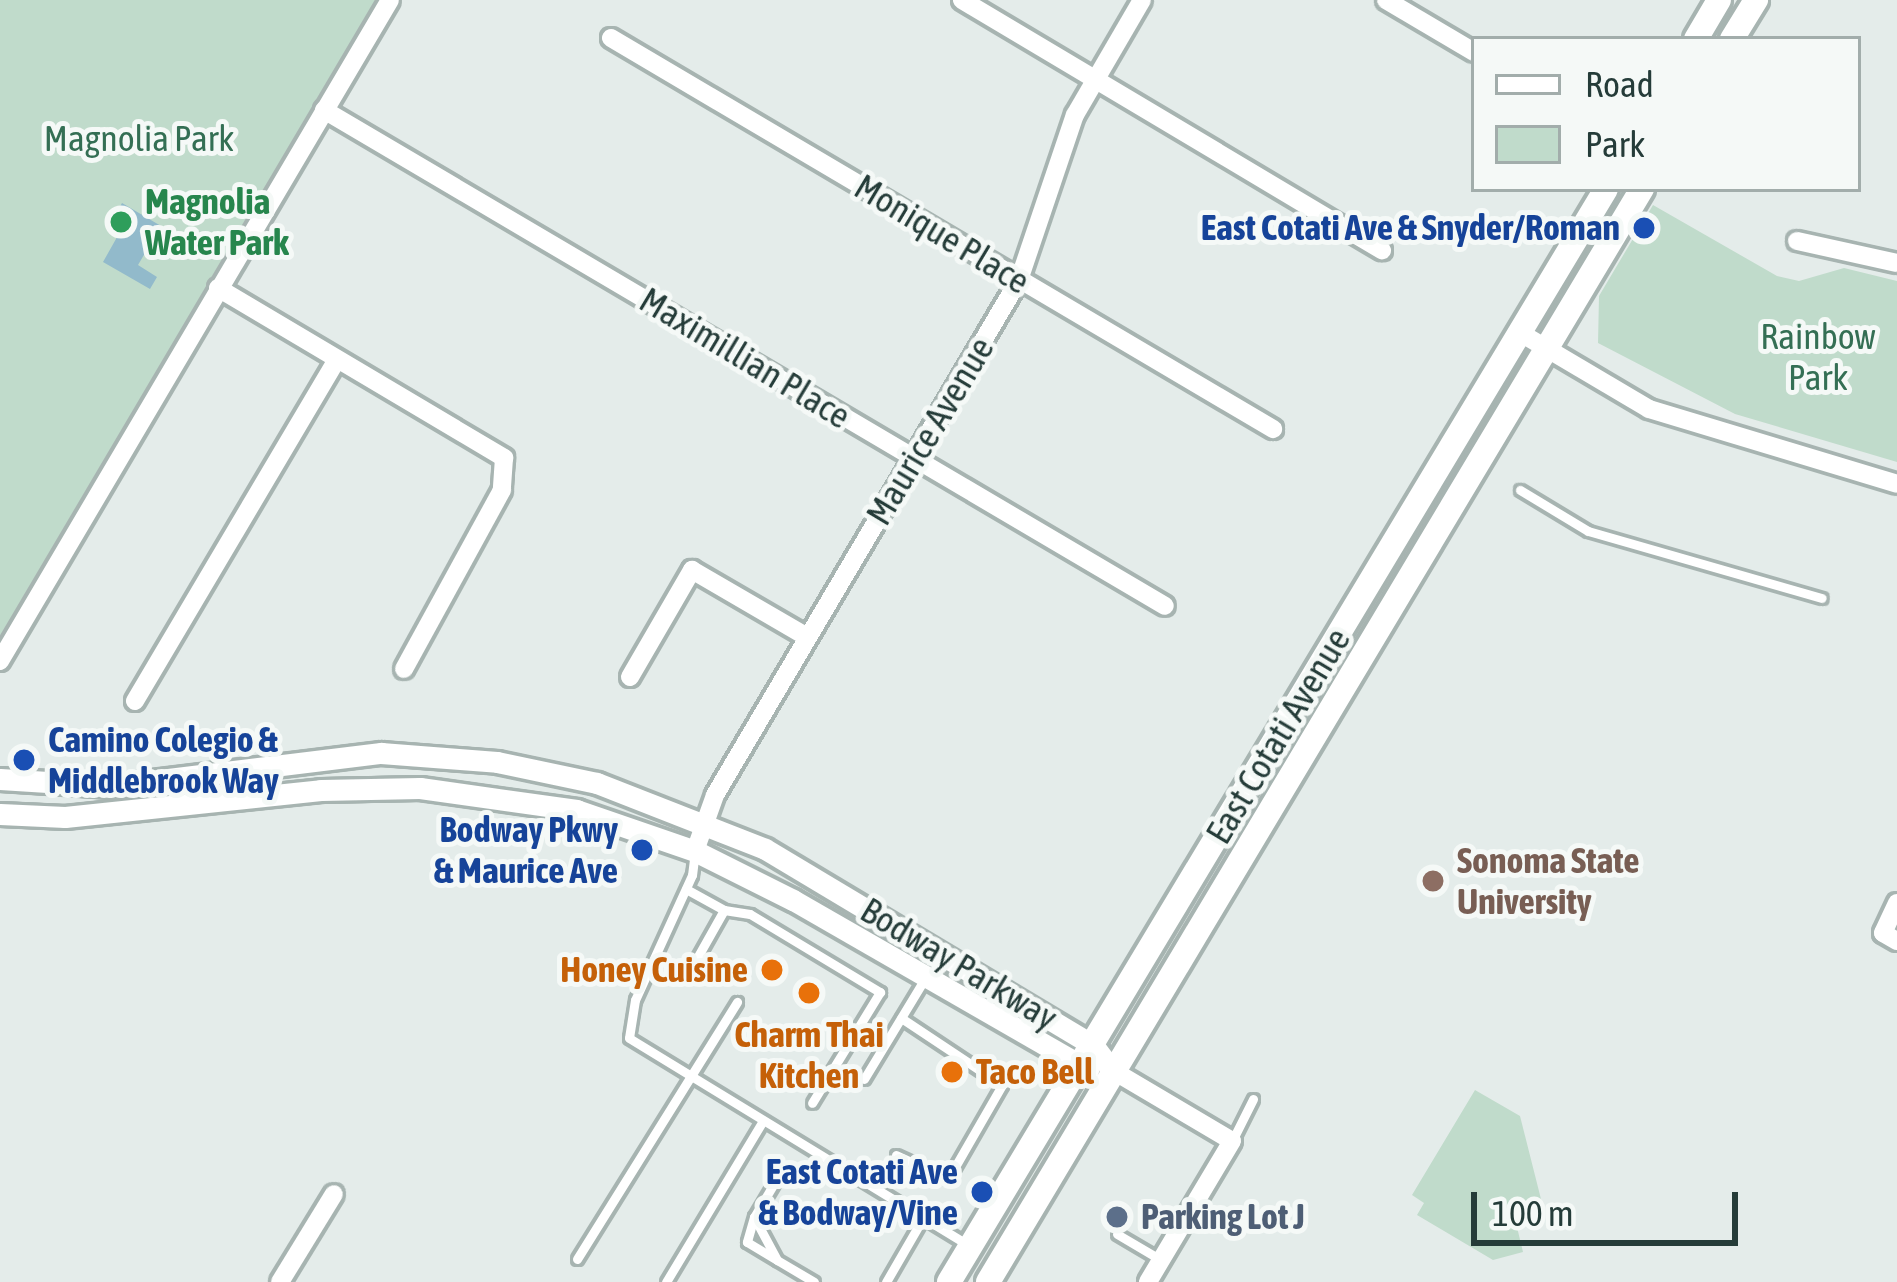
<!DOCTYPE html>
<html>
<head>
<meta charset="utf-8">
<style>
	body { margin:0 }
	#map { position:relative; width:1897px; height:1282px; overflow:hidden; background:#e4ecea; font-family:"Asap Condensed",sans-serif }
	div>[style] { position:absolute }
	.green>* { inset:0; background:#c0dbcb }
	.water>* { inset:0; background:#92bacb }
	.roads { filter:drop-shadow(3px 0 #a7b4b1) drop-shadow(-3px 0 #a7b4b1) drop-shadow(0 3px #a7b4b1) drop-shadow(0 -3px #a7b4b1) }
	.service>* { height:9px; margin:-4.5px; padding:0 4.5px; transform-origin:4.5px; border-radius:4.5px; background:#fff }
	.minor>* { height:18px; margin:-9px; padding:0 9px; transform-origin:9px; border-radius:9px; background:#fff }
	.tertiary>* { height:21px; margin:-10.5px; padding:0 10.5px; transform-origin:10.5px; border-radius:10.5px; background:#fff }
	.secondary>* { height:24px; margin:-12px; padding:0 12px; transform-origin:12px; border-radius:12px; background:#fff }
	.dots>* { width:33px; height:33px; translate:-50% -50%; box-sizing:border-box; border:6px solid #f5f9f7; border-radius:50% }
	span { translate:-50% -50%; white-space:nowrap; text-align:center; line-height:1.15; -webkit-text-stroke:10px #f5f9f7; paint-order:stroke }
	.park-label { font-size:36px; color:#346f54 }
	.leisure-label { font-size:36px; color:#27864d; font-weight:700 }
	.left { translate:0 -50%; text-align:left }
	.transit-label { font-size:36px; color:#164399; font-weight:700 }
	.right { translate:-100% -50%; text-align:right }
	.street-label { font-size:36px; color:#253c39 }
	.education-label { font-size:36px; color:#785e54; font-weight:700 }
	.food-label { font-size:36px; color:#c56008; font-weight:700 }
	.service-label { font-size:36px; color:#4e5e75; font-weight:700 }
	.legend { position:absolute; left:1471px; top:36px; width:390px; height:156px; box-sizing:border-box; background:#f5f9f7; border:3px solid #a2adab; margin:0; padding:15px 21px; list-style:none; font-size:36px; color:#253c39 }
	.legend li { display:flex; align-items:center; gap:24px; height:60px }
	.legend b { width:60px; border:3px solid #a2adab }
	.scale { position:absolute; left:1471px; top:1192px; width:267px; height:54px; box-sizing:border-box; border:6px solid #253c39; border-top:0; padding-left:15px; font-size:36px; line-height:42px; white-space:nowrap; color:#253c39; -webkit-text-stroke:9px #f5f9f7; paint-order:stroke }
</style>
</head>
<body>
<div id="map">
	<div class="green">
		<i style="clip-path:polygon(0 0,385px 0,0 649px)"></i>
		<i style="clip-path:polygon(1653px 205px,1777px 276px,1799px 281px,1844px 268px,1897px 281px,1897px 462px,1735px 414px,1598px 343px,1599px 296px)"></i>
		<i style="clip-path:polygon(1475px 1090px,1520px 1116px,1545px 1215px,1516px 1223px,1523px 1252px,1493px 1260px,1417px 1215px,1424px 1203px,1412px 1195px)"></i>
	</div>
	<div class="water">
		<i style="clip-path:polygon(122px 203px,161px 226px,138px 265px,157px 277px,150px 289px,103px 262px,125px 223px,115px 216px)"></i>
	</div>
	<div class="roads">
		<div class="service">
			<i style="left:1520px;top:490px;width:79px;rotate:31.1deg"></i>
			<i style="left:1588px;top:531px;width:243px;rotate:16deg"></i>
			<i style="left:695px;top:851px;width:24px;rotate:97deg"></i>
			<i style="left:692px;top:875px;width:137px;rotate:114.5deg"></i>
			<i style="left:635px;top:1000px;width:38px;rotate:99deg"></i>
			<i style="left:629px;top:1038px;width:399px;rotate:31.4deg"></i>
			<i style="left:686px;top:889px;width:43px;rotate:28.9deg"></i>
			<i style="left:724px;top:910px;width:73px;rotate:119.4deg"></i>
			<i style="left:724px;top:910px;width:26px;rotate:9deg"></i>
			<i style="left:750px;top:914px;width:152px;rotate:31deg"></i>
			<i style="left:880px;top:992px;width:130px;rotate:121.5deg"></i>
			<i style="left:864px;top:1079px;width:116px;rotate:-58.8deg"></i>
			<i style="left:1232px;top:1141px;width:47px;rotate:-63.4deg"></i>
			<i style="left:896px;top:1155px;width:57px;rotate:24.8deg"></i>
			<i style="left:948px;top:1179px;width:108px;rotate:-60.1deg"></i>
			<i style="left:1002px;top:1085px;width:121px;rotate:-146.4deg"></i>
			<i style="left:776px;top:1180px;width:43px;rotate:120.7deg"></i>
			<i style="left:754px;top:1217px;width:49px;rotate:61.9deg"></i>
			<i style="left:777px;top:1260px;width:43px;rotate:30.7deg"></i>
			<i style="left:754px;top:1217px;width:26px;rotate:106deg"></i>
			<i style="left:747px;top:1242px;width:33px;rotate:31deg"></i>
			<i style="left:1117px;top:1234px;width:51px;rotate:30.6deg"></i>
			<i style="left:577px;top:1259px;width:303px;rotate:-58.1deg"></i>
			<i style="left:666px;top:1282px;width:187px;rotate:-59deg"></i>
			<i style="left:886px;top:1282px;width:74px;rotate:-60deg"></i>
		</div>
		<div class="minor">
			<i style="left:962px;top:0;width:489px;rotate:30.8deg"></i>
			<i style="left:1386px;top:0;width:102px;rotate:30.6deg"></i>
			<i style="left:611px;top:38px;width:769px;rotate:30.57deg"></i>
			<i style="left:324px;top:110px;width:976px;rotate:30.53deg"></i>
			<i style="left:1797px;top:241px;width:102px;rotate:12.4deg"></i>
			<i style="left:218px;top:288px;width:333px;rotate:30.7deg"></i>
			<i style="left:504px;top:458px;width:32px;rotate:94deg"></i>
			<i style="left:502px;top:490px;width:204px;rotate:118.7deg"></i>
			<i style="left:1519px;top:332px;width:151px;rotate:30.6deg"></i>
			<i style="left:1649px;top:409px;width:259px;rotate:16.8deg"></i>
			<i style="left:0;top:661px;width:767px;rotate:-59.46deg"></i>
			<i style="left:630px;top:677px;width:124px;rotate:-59.9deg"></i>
			<i style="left:692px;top:570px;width:133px;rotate:30.2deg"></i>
			<i style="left:135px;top:701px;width:397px;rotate:-59.4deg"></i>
			<i style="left:695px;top:851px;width:59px;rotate:-70.3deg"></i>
			<i style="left:715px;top:795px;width:598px;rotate:-59.45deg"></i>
			<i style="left:1019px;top:280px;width:174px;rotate:-71.3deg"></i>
			<i style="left:1075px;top:115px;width:133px;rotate:-59.8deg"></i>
			<i style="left:1897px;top:903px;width:33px;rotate:115deg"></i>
			<i style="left:1883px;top:933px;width:16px;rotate:30deg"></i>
			<i style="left:1112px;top:1070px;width:139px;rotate:30.6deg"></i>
			<i style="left:1232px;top:1141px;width:164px;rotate:120.8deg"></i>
			<i style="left:280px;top:1282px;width:103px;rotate:-58.5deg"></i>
		</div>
		<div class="tertiary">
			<i style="left:0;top:779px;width:111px;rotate:3.6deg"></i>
			<i style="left:111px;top:786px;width:272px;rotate:-7deg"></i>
			<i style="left:381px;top:753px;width:116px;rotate:4.4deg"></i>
			<i style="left:497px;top:762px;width:102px;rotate:11.9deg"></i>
			<i style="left:597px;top:783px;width:180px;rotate:21.4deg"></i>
			<i style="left:765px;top:849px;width:382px;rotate:30.9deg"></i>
			<i style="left:1093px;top:1045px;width:31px;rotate:53deg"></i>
			<i style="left:0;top:814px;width:65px;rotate:2.6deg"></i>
			<i style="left:65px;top:817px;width:257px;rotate:-6deg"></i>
			<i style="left:321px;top:790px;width:99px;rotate:-1.2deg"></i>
			<i style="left:420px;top:788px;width:158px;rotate:8deg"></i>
			<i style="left:576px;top:810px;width:126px;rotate:19deg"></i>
			<i style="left:695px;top:851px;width:110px;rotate:26.6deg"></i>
			<i style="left:793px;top:900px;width:341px;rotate:29.9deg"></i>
		</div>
		<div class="secondary">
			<i style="left:1696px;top:39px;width:45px;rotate:-59.5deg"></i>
			<i style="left:1732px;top:39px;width:46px;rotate:-58.4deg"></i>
			<i style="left:949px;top:1282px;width:1275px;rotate:-58.99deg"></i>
			<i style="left:988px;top:1282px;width:1274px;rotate:-59.11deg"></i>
		</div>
	</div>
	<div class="dots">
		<i style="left:121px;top:222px;background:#2e9e5b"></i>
		<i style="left:1644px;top:228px;background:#1a4fb4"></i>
		<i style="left:24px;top:760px;background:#1a4fb4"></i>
		<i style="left:642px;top:850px;background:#1a4fb4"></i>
		<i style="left:1433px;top:881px;background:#8d6e63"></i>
		<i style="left:772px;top:970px;background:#e8710a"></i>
		<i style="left:809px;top:993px;background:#e8710a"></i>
		<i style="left:952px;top:1072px;background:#e8710a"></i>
		<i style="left:982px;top:1192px;background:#1a4fb4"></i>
		<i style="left:1117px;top:1217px;background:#5c6f8a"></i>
	</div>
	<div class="park-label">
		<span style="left:139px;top:139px">Magnolia Park</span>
		<span style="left:1818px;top:357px">Rainbow<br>Park</span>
	</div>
	<div class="leisure-label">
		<span class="left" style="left:145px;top:222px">Magnolia<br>Water Park</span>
	</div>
	<div class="transit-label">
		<span class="right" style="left:1620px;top:228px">East Cotati Ave &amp; Snyder/Roman</span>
		<span class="left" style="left:48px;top:760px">Camino Colegio &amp;<br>Middlebrook Way</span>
		<span class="right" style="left:618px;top:850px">Bodway Pkwy<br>&amp; Maurice Ave</span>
		<span class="right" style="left:958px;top:1192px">East Cotati Ave<br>&amp; Bodway/Vine</span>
	</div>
	<div class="street-label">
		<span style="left:942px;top:234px;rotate:31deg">Monique Place</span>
		<span style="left:745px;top:358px;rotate:31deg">Maximillian Place</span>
		<span style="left:930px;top:431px;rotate:-59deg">Maurice Avenue</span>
		<span style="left:1278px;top:736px;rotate:-59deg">East Cotati Avenue</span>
		<span style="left:959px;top:964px;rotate:31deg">Bodway Parkway</span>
	</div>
	<div class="education-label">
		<span class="left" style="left:1457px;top:881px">Sonoma State<br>University</span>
	</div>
	<div class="food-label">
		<span class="right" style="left:748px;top:970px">Honey Cuisine</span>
		<span style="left:809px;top:1055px">Charm Thai<br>Kitchen</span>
		<span class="left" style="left:976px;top:1072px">Taco Bell</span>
	</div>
	<div class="service-label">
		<span class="left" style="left:1141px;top:1217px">Parking Lot J</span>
	</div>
	<ul class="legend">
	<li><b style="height:15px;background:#fff"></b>Road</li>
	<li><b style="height:33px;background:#c0dbcb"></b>Park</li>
	</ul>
	<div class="scale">100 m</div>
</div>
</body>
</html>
